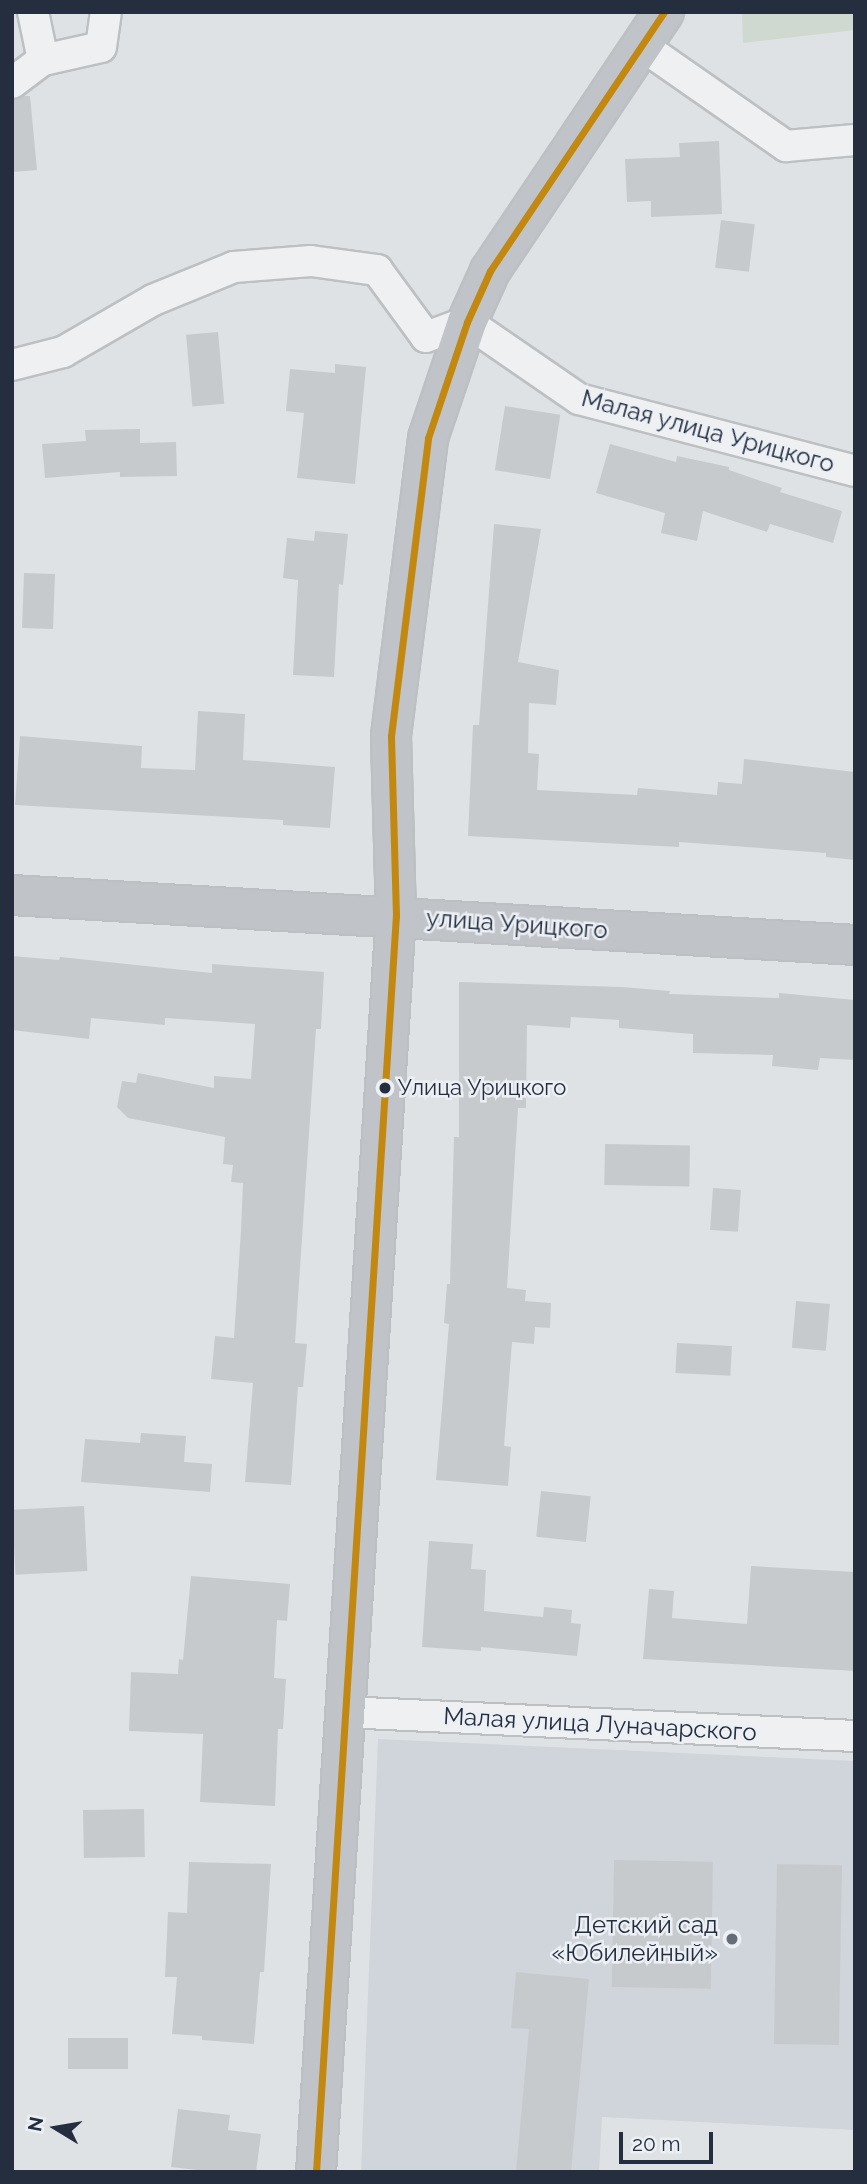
<!DOCTYPE html>
<html>
<head>
<meta charset="utf-8">
<style>
	body { margin:0 }
	#map { position:relative; width:867px; height:2184px; overflow:hidden; background:#dfe2e5; font-family:Raleway,sans-serif }
	div>[style] { position:absolute }
	.built>* { inset:0; background:#d0d5dc }
	.green>* { inset:0; background:#cfd9cf }
	.building>* { inset:0; background:#c7cacd; transform-origin:0 0 }
	.roads { filter:drop-shadow(2px 0 #bdc0c3) drop-shadow(-2px 0 #bdc0c3) drop-shadow(0 2px #bdc0c3) drop-shadow(0 -2px #bdc0c3) }
	.street>* { height:30px; margin:-15px; padding:0 15px; transform-origin:15px; border-radius:15px; background:#eef0f2 }
	.secondary>* { height:38px; margin:-19px; padding:0 19px; transform-origin:19px; border-radius:19px; background:#c0c3c8 }
	.bus-1>* { height:7px; margin:-3.5px; padding:0 3.5px; transform-origin:3.5px; border-radius:3.5px; background:#c28810 }
	.dots>* { width:19px; height:19px; translate:-50% -50%; box-sizing:border-box; border:4px solid #ecf0f5; border-radius:50% }
	span { translate:-50% -50%; white-space:nowrap; text-align:center; line-height:1.15; -webkit-text-stroke:5px #ecf0f5; paint-order:stroke }
	.bus-label { font-size:22px; color:#252e3f }
	.left { translate:0 -50%; text-align:left }
	.street-label { font-size:24px; color:#252e3f }
	.poi-label { font-size:24px; color:#252e3f }
	.right { translate:-100% -50%; text-align:right }
	.frame { position:absolute; inset:0; border:14px solid #252e3f; pointer-events:none }
	.north { position:absolute; left:21px; top:2093px; width:70px; height:70px; -webkit-text-stroke:5px #ecf0f5; paint-order:stroke; rotate:281deg; font-size:19px; font-weight:700; line-height:28px; text-align:center; color:#252e3f }
	.north::after { content:''; display:block; margin:auto; width:24px; height:32px; background:#252e3f; clip-path:polygon(50% 0,100% 100%,50% 72%,0 100%) }
	.scale { position:absolute; left:619px; top:2132px; width:94px; height:32px; box-sizing:border-box; border:4px solid #252e3f; border-top:0; padding-left:9px; font-size:21px; line-height:24px; white-space:nowrap; color:#252e3f; -webkit-text-stroke:5px #ecf0f5; paint-order:stroke }
</style>
</head>
<body>
<div id="map">
	<div class="built">
		<i style="clip-path:polygon(378px 1739px,855px 1761px,855px 2130px,602px 2117px,599px 2172px,361px 2172px)"></i>
	</div>
	<div class="green">
		<i style="clip-path:polygon(742px 12px,855px 12px,855px 30px,743px 43px)"></i>
	</div>
	<div class="building">
		<i style="clip-path:polygon(23px 96px,30px 96px,37px 170px,12px 172px,12px 100px)"></i>
		<i style="clip-path:polygon(719px 141px,722px 214px,651px 217px,651px 201px,627px 202px,625px 159px,680px 157px,679px 143px)"></i>
		<i style="left:721px;top:220px;width:34px;height:48px;rotate:7deg"></i>
		<i style="left:218px;top:332px;width:72px;height:32px;rotate:85deg"></i>
		<i style="clip-path:polygon(335px 364px,366px 367px,355px 484px,297px 478px,304px 413px,286px 411px,290px 369px,335px 373px)"></i>
		<i style="left:505px;top:406px;width:56px;height:65px;rotate:9deg"></i>
		<i style="clip-path:polygon(140px 429px,140px 443px,176px 442px,177px 476px,120px 477px,120px 472px,45px 478px,42px 444px,86px 441px,85px 430px)"></i>
		<i style="clip-path:polygon(610px 444px,676px 462px,677px 456px,729px 467px,729px 470px,782px 488px,780px 492px,842px 511px,833px 543px,770px 524px,767px 532px,703px 511px,697px 541px,661px 533px,665px 513px,596px 493px)"></i>
		<i style="clip-path:polygon(494px 524px,541px 529px,518px 662px,559px 670px,556px 705px,529px 703px,528px 753px,539px 754px,537px 790px,637px 795px,638px 788px,717px 795px,718px 782px,742px 784px,744px 759px,855px 772px,855px 860px,826px 857px,826px 853px,679px 842px,679px 847px,468px 836px,473px 725px,479px 725px)"></i>
		<i style="clip-path:polygon(315px 531px,348px 534px,343px 585px,339px 584px,334px 677px,293px 675px,298px 580px,283px 578px,287px 538px,314px 541px)"></i>
		<i style="left:24px;top:573px;width:31px;height:55px;rotate:2deg"></i>
		<i style="clip-path:polygon(198px 711px,245px 714px,243px 760px,335px 767px,330px 828px,283px 825px,283px 820px,15px 805px,20px 736px,142px 746px,141px 768px,195px 770px)"></i>
		<i style="clip-path:polygon(12px 956px,59px 960px,60px 957px,212px 973px,212px 964px,324px 972px,321px 1029px,316px 1029px,295px 1343px,307px 1344px,303px 1387px,298px 1387px,291px 1485px,245px 1482px,253px 1383px,211px 1379px,215px 1336px,234px 1338px,241px 1230px,243px 1183px,231px 1182px,233px 1165px,223px 1164px,225px 1137px,128px 1118px,117px 1107px,122px 1081px,136px 1083px,138px 1073px,214px 1088px,214px 1076px,251px 1079px,255px 1024px,165px 1018px,165px 1025px,91px 1018px,89px 1039px,12px 1030px)"></i>
		<i style="clip-path:polygon(459px 982px,622px 987px,670px 991px,669px 994px,779px 998px,779px 993px,855px 1000px,855px 1060px,820px 1058px,818px 1070px,772px 1066px,773px 1055px,693px 1053px,693px 1034px,619px 1028px,619px 1020px,571px 1017px,570px 1028px,527px 1025px,526px 1108px,518px 1108px,507px 1288px,526px 1290px,525px 1301px,551px 1303px,550px 1328px,535px 1327px,534px 1344px,512px 1342px,504px 1446px,511px 1447px,508px 1486px,436px 1480px,449px 1324px,444px 1323px,447px 1284px,450px 1284px,454px 1137px,459px 1137px)"></i>
		<i style="left:605px;top:1144px;width:85px;height:41px;rotate:1deg"></i>
		<i style="left:713px;top:1188px;width:28px;height:42px;rotate:4deg"></i>
		<i style="left:796px;top:1301px;width:34px;height:47px;rotate:5deg"></i>
		<i style="left:677px;top:1343px;width:55px;height:30px;rotate:3deg"></i>
		<i style="clip-path:polygon(141px 1433px,186px 1436px,184px 1462px,212px 1464px,210px 1492px,81px 1482px,85px 1439px,140px 1443px)"></i>
		<i style="left:541px;top:1491px;width:50px;height:46px;rotate:6deg"></i>
		<i style="left:84px;top:1506px;width:65px;height:72px;rotate:87deg"></i>
		<i style="clip-path:polygon(429px 1541px,473px 1544px,471px 1569px,486px 1570px,484px 1611px,543px 1617px,544px 1607px,572px 1610px,571px 1623px,581px 1624px,577px 1656px,481px 1647px,481px 1651px,422px 1647px)"></i>
		<i style="clip-path:polygon(751px 1566px,855px 1572px,855px 1671px,643px 1659px,649px 1589px,674px 1591px,672px 1618px,747px 1624px)"></i>
		<i style="clip-path:polygon(191px 1576px,290px 1584px,287px 1621px,277px 1620px,274px 1678px,286px 1679px,283px 1729px,278px 1729px,275px 1806px,200px 1802px,203px 1734px,129px 1731px,131px 1672px,178px 1674px,179px 1659px,183px 1660px)"></i>
		<i style="left:144px;top:1809px;width:48px;height:61px;rotate:89deg"></i>
		<i style="left:614px;top:1860px;width:99px;height:127px;rotate:1deg"></i>
		<i style="clip-path:polygon(189px 1862px,271px 1864px,264px 1972px,260px 1972px,254px 2044px,202px 2040px,202px 2036px,172px 2034px,177px 1977px,165px 1977px,168px 1912px,187px 1913px)"></i>
		<i style="left:777px;top:1864px;width:65px;height:180px;rotate:1deg"></i>
		<i style="clip-path:polygon(516px 1972px,589px 1979px,571px 2172px,516px 2172px,529px 2029px,511px 2028px)"></i>
		<i style="left:128px;top:2038px;width:31px;height:60px;rotate:90deg"></i>
		<i style="clip-path:polygon(178px 2109px,230px 2115px,228px 2130px,261px 2134px,256px 2172px,214px 2172px,171px 2167px)"></i>
	</div>
	<div class="roads">
		<div class="street">
			<i style="left:33px;top:12px;width:49px;rotate:78.2deg"></i>
			<i style="left:641px;top:45px;width:177px;rotate:34.9deg"></i>
			<i style="left:786px;top:146px;width:69px;rotate:-5deg"></i>
			<i style="left:12px;top:83px;width:39px;rotate:-37deg"></i>
			<i style="left:43px;top:60px;width:59px;rotate:-12.6deg"></i>
			<i style="left:101px;top:47px;width:35px;rotate:-82deg"></i>
			<i style="left:12px;top:365px;width:53px;rotate:-14.3deg"></i>
			<i style="left:63px;top:352px;width:104px;rotate:-30deg"></i>
			<i style="left:153px;top:300px;width:87px;rotate:-22.2deg"></i>
			<i style="left:234px;top:267px;width:77px;rotate:-4.5deg"></i>
			<i style="left:311px;top:261px;width:67px;rotate:7.8deg"></i>
			<i style="left:377px;top:270px;width:83px;rotate:53.8deg"></i>
			<i style="left:426px;top:337px;width:44px;rotate:-20.1deg"></i>
			<i style="left:467px;top:322px;width:136px;rotate:34.5deg"></i>
			<i style="left:579px;top:399px;width:285px;rotate:14.6deg"></i>
			<i style="left:344px;top:1712px;width:512px;rotate:2.69deg"></i>
		</div>
		<div class="secondary">
			<i style="left:12px;top:895px;width:844px;rotate:3.39deg"></i>
			<i style="left:316px;top:2172px;width:1259px;rotate:-86.36deg"></i>
			<i style="left:396px;top:916px;width:180px;rotate:-91.6deg"></i>
			<i style="left:391px;top:736px;width:300px;rotate:-82.9deg"></i>
			<i style="left:428px;top:438px;width:122px;rotate:-71.4deg"></i>
			<i style="left:467px;top:322px;width:56px;rotate:-65.7deg"></i>
			<i style="left:490px;top:271px;width:312px;rotate:-56.1deg"></i>
		</div>
	</div>
	<div class="bus-1">
		<i style="left:316px;top:2172px;width:1259px;rotate:-86.36deg"></i>
		<i style="left:396px;top:916px;width:180px;rotate:-91.6deg"></i>
		<i style="left:391px;top:736px;width:300px;rotate:-82.9deg"></i>
		<i style="left:428px;top:438px;width:122px;rotate:-71.4deg"></i>
		<i style="left:467px;top:322px;width:56px;rotate:-65.7deg"></i>
		<i style="left:490px;top:271px;width:312px;rotate:-56.1deg"></i>
	</div>
	<div class="dots">
		<i style="left:385px;top:1088px;background:#252e3f"></i>
		<i style="left:732px;top:1939px;background:#666d79"></i>
	</div>
	<div class="bus-label">
		<span class="left" style="left:398px;top:1088px">Улица Урицкого</span>
	</div>
	<div class="street-label">
		<span style="left:708px;top:431px;rotate:15deg">Малая улица Урицкого</span>
		<span style="left:517px;top:924px;rotate:4deg">улица Урицкого</span>
		<span style="left:600px;top:1724px;rotate:3deg">Малая улица Луначарского</span>
	</div>
	<div class="poi-label">
		<span class="right" style="left:718px;top:1939px">Детский сад<br>«Юбилейный»</span>
	</div>
	<div class="frame"></div>
	<div class="north">N</div>
	<div class="scale">20 m</div>
</div>
</body>
</html>
